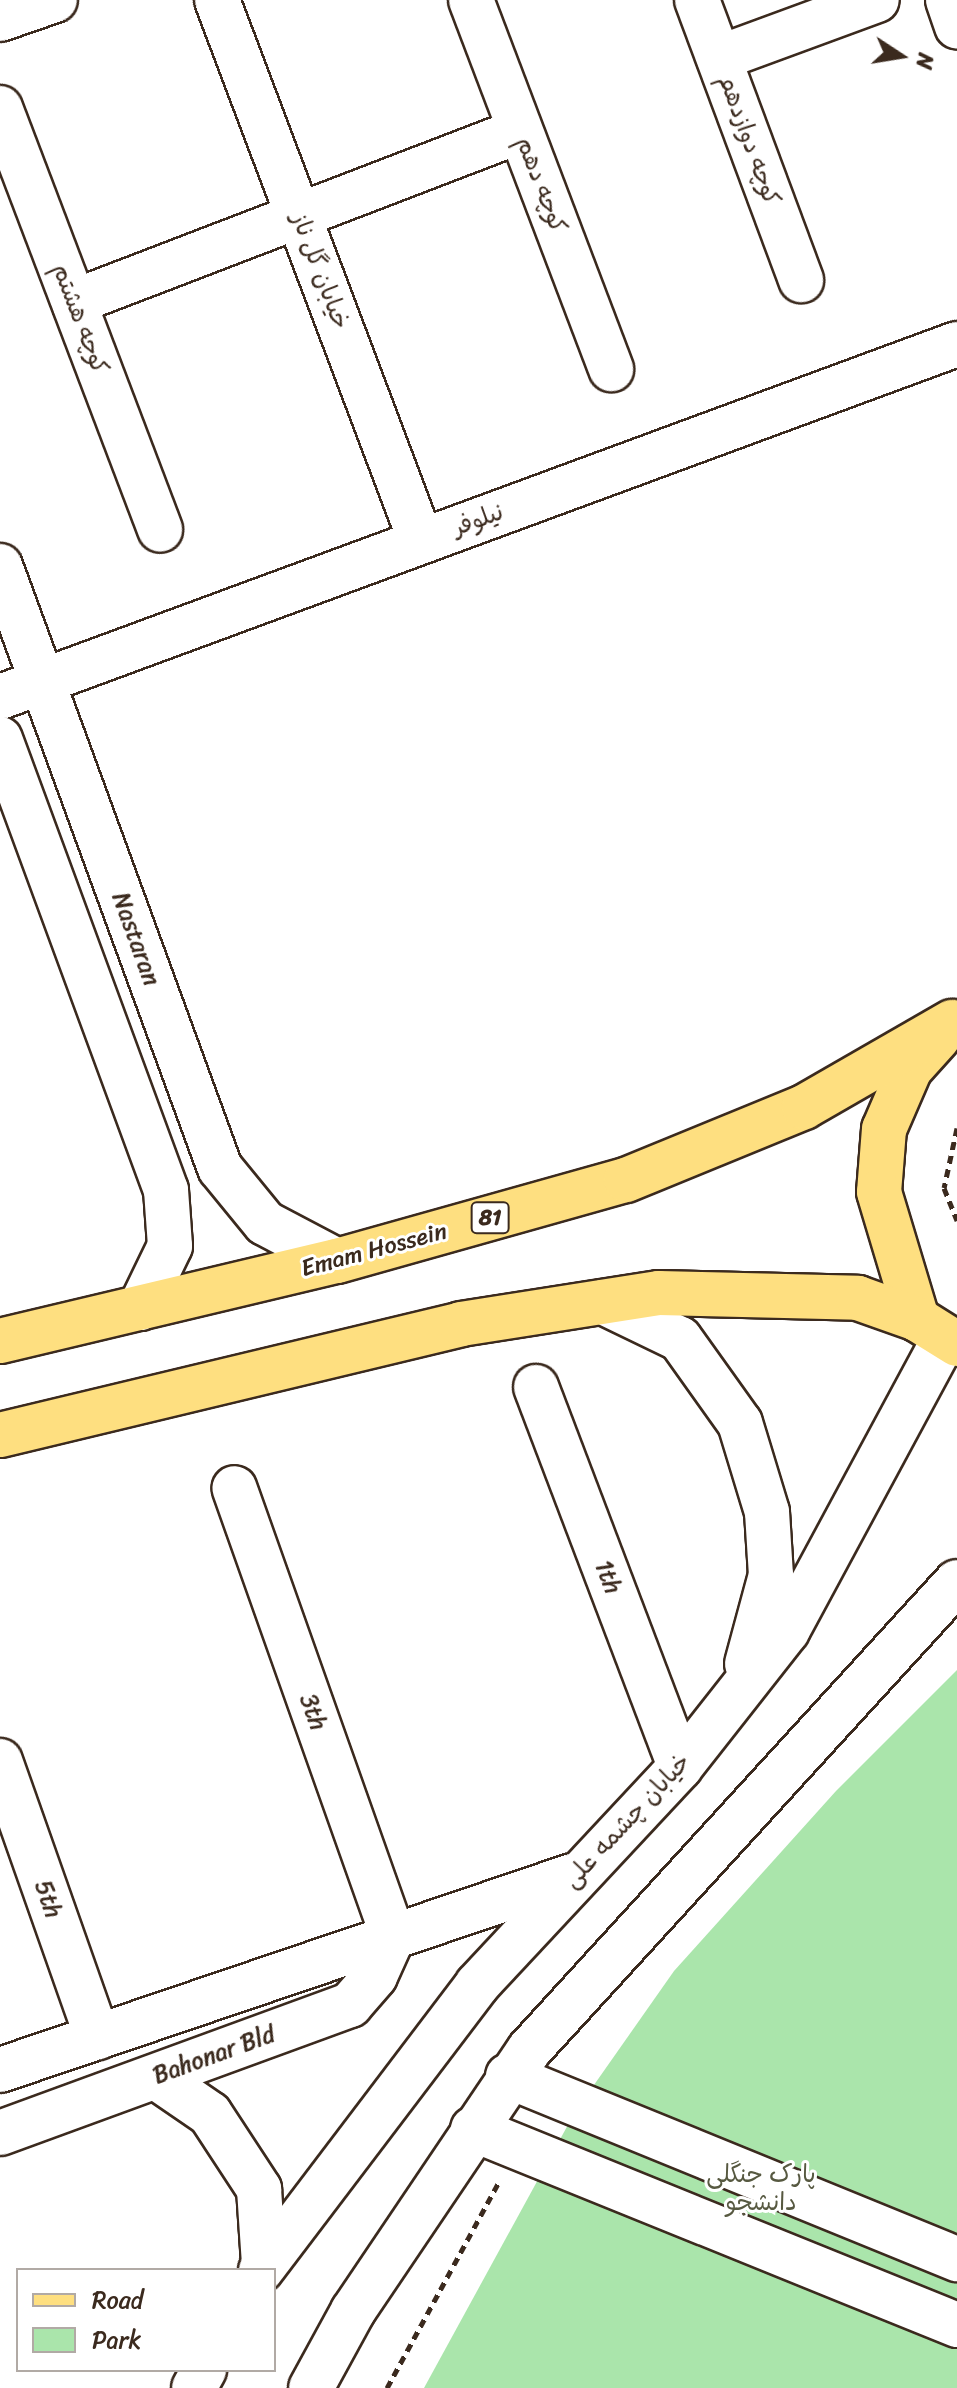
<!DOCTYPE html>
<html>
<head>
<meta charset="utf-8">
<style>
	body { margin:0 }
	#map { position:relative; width:957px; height:2388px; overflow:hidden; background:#fff; font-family:Sriracha,"Playpen Sans Arabic",sans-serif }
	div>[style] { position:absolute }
	.green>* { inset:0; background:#aae5ab }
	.path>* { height:5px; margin-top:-2.5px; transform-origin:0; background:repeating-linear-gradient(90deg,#3b2a1e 0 8px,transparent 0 14px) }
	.roads { filter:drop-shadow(2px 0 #3b2a1e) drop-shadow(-2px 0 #3b2a1e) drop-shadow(0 2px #3b2a1e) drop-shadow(0 -2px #3b2a1e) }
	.minor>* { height:44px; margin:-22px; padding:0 22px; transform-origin:22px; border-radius:22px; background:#fff }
	.major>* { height:44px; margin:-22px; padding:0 22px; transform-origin:22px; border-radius:22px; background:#fedf80 }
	span { translate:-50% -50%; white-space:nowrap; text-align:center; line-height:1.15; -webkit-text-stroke:6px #fff; paint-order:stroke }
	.shield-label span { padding:2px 6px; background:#fff; border:2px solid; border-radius:6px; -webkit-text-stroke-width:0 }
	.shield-label { font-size:22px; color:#3b2a1e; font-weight:700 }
	.street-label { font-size:24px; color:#3b2a1e }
	.park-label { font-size:24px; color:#575941 }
	.legend { position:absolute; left:16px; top:2268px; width:260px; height:104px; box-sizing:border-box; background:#fff; border:2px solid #b1aaa5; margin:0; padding:10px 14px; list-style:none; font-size:24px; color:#3b2a1e }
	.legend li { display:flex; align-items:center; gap:16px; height:40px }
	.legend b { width:40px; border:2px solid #b1aaa5 }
	.north { position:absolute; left:861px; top:16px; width:80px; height:80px; -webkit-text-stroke:6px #fff; paint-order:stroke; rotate:102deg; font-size:22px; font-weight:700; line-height:32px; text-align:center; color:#3b2a1e }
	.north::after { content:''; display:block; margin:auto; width:28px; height:36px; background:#3b2a1e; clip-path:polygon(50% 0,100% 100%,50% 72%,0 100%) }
</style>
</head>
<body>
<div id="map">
	<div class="green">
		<i style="clip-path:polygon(957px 1670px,957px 2388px,424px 2388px,575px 2112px,674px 1971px,836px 1791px)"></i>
	</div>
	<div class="path">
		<i style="left:957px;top:1128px;width:61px;rotate:102.2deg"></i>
		<i style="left:944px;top:1188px;width:35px;rotate:68deg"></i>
		<i style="left:387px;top:2388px;width:234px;rotate:-61.5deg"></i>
	</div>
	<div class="roads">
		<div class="minor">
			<i style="left:217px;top:0;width:578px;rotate:69.34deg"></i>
			<i style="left:471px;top:0;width:395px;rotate:69.2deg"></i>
			<i style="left:697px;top:0;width:299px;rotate:69.6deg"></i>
			<i style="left:948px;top:0;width:28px;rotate:71deg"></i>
			<i style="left:0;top:19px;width:58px;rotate:-19.1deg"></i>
			<i style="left:719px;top:58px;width:168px;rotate:-20.2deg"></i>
			<i style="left:0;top:108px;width:451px;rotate:69.2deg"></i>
			<i style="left:74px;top:302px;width:478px;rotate:-21deg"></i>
			<i style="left:0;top:566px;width:641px;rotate:69.93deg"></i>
			<i style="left:220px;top:1168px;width:71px;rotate:50.7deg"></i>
			<i style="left:265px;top:1223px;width:81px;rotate:27.8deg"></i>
			<i style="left:0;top:697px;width:1020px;rotate:-20.25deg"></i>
			<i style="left:0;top:739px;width:481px;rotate:69.8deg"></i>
			<i style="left:166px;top:1190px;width:56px;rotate:85.9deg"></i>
			<i style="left:170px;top:1246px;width:69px;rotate:115.8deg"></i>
			<i style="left:603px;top:1302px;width:85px;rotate:25.7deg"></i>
			<i style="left:680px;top:1339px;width:103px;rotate:54.5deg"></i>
			<i style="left:740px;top:1423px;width:93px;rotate:73.1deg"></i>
			<i style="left:767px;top:1512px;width:63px;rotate:86.4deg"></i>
			<i style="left:771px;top:1575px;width:92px;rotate:105.1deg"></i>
			<i style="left:536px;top:1387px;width:406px;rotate:69.2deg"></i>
			<i style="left:0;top:1761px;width:293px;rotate:70.6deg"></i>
			<i style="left:0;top:2070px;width:604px;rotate:-18.73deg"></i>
			<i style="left:508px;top:2076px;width:485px;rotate:22.2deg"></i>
			<i style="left:156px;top:2077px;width:65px;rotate:34.4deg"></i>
			<i style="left:210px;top:2114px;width:90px;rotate:56.8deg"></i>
			<i style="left:259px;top:2189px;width:75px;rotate:86.2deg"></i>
			<i style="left:473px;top:2129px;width:522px;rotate:22.05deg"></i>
			<i style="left:0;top:2133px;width:373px;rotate:-20.1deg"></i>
			<i style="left:350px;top:2005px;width:38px;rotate:-49deg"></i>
			<i style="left:375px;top:1976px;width:44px;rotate:-65.8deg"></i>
			<i style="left:393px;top:1936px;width:475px;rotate:-109.5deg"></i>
			<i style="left:261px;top:2270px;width:358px;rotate:-52.8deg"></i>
			<i style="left:477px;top:1985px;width:298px;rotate:-47deg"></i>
			<i style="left:680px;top:1767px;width:173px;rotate:-51.8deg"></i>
			<i style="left:787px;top:1631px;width:332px;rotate:-61.7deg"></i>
			<i style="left:194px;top:2388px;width:21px;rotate:-61deg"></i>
			<i style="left:311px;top:2388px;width:88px;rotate:-61.4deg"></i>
			<i style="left:353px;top:2311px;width:315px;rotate:-56deg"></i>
			<i style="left:529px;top:2050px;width:634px;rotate:-47.56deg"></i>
		</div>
		<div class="major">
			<i style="left:938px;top:1038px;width:42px;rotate:132.1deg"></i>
			<i style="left:910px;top:1069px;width:65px;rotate:113.4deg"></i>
			<i style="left:884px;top:1129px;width:63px;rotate:94.5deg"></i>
			<i style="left:879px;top:1192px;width:133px;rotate:73.3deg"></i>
			<i style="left:917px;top:1319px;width:47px;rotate:32deg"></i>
			<i style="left:0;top:1341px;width:346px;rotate:-13.4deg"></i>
			<i style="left:337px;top:1261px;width:300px;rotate:-15.7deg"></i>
			<i style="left:626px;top:1180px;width:192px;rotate:-22.3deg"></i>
			<i style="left:804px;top:1107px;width:171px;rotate:-29.9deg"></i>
			<i style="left:0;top:1435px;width:474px;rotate:-13.5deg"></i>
			<i style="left:461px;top:1324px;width:200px;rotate:-8.9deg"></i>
			<i style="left:659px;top:1293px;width:199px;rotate:1.4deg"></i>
			<i style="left:858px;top:1298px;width:63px;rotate:19.6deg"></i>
		</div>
	</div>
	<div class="shield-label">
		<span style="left:490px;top:1218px">81</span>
	</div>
	<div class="street-label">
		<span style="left:749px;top:140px;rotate:70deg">کوچه دوازدهم</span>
		<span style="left:541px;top:185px;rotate:69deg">کوچه دهم</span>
		<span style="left:320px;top:271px;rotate:69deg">خیابان گل ناز</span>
		<span style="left:80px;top:319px;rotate:69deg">کوچه هشتم</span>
		<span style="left:478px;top:520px;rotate:-20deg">نیلوفر</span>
		<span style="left:136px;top:939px;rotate:70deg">Nastaran</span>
		<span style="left:374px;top:1250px;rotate:-15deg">Emam Hossein</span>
		<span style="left:608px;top:1577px;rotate:69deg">1th</span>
		<span style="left:313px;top:1712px;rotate:70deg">3th</span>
		<span style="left:627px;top:1821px;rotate:-47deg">خیابان چشمه علی</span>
		<span style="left:48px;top:1899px;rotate:71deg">5th</span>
		<span style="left:214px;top:2055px;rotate:-20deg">Bahonar Bld</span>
	</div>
	<div class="park-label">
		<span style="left:761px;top:2189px">پارک جنگلی<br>دانشجو</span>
	</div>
	<ul class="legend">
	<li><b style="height:10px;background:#fedf80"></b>Road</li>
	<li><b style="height:22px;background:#aae5ab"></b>Park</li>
	</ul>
	<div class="north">N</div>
</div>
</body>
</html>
